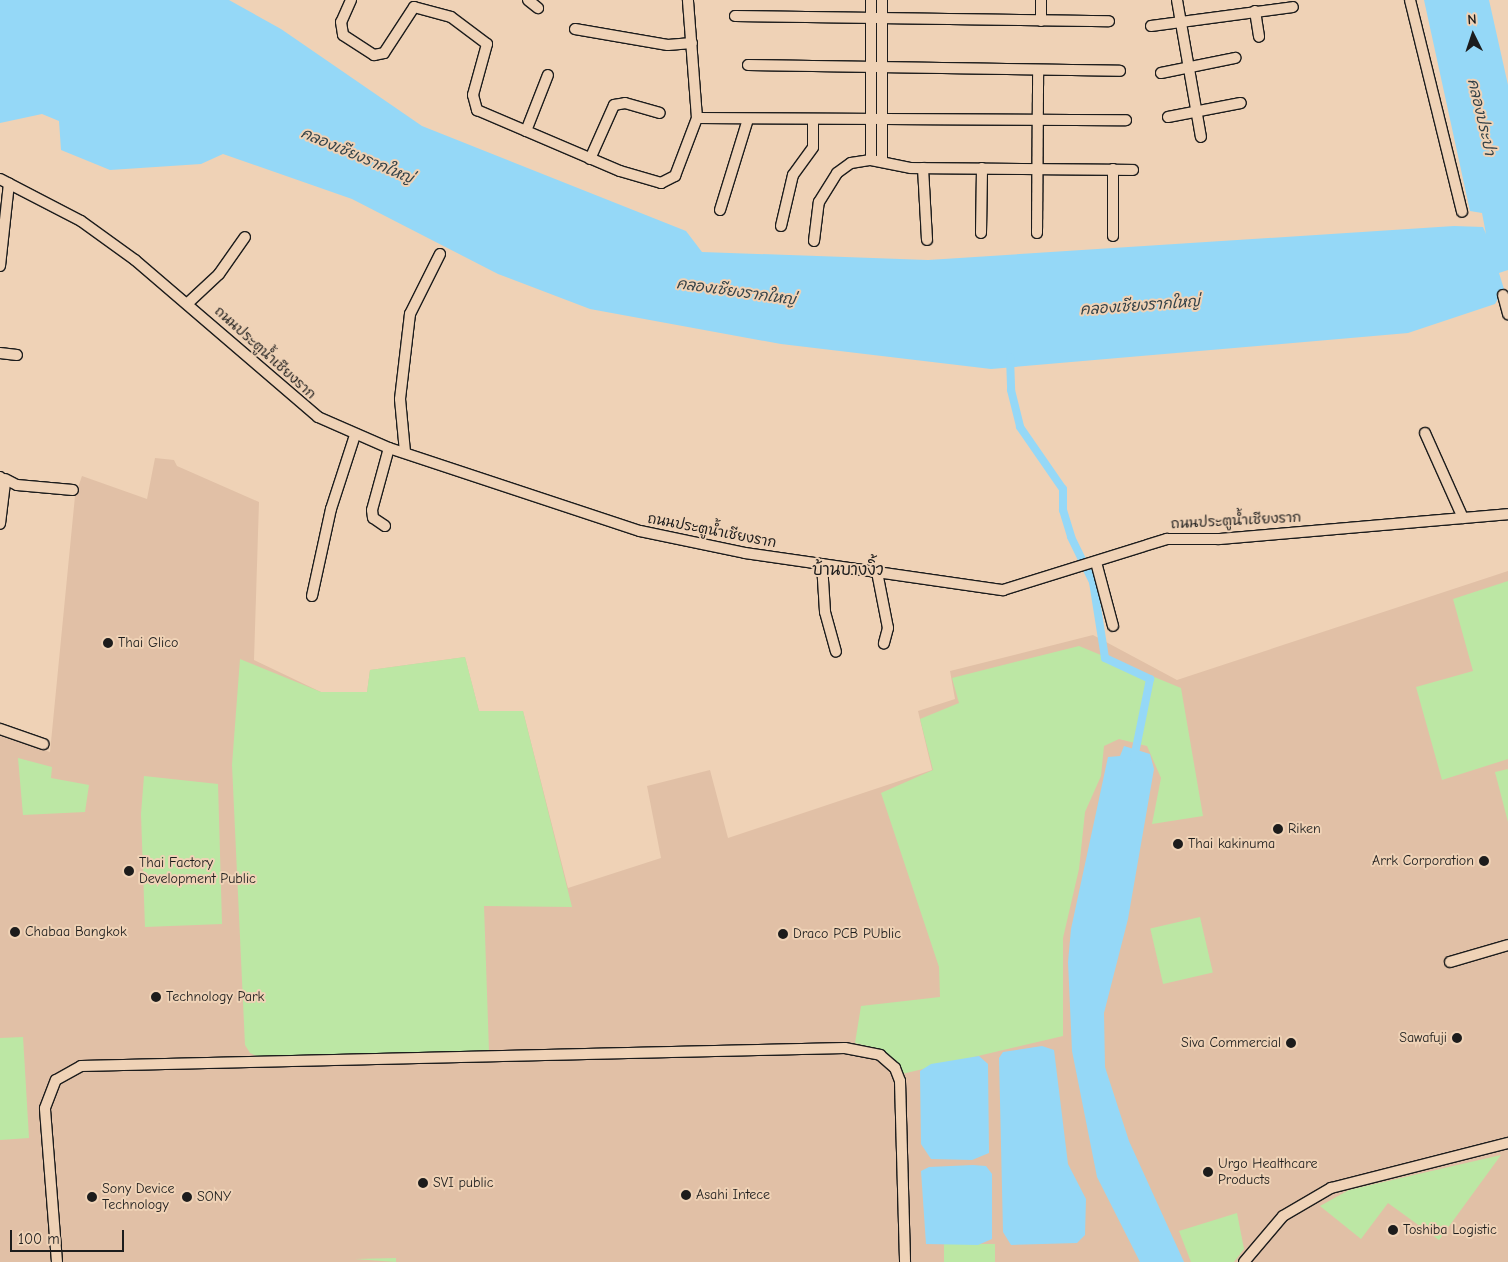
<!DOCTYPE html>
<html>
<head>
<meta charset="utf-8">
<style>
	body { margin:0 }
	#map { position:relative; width:1508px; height:1262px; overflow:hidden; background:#efd2b6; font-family:"Comic Neue","Playpen Sans Thai",sans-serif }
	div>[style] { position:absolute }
	.built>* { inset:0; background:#e1c0a6 }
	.green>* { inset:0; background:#bce7a4; transform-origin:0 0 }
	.water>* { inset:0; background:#95d8f7 }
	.canal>* { height:8px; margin:-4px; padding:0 4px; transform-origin:4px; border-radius:4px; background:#95d8f7 }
	.roads { filter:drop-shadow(1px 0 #1c1c1c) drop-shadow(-1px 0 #1c1c1c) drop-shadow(0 1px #1c1c1c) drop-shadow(0 -1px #1c1c1c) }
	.minor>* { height:10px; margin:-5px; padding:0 5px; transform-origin:5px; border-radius:5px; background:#efd2b6 }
	.dots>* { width:14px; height:14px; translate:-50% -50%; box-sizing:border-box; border:2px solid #efd2b6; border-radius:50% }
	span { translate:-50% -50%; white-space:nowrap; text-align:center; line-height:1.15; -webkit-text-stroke:4px #efd2b6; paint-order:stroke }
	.street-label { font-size:14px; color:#1c1c1c }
	.poi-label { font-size:14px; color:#1c1c1c }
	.left { translate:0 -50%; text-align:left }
	.right { translate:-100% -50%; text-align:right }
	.water-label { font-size:15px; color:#344248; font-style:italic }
	.quarter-label { font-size:16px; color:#1c1c1c }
	.north { position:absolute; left:1448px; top:10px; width:50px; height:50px; -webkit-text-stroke:4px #efd2b6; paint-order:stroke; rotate:356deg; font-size:14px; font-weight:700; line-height:20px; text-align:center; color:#1c1c1c }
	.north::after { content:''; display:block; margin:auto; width:18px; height:22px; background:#1c1c1c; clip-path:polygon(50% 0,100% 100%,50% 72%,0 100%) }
	.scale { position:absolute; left:10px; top:1230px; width:114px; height:22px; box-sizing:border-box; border:2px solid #1c1c1c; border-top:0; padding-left:6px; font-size:15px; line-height:18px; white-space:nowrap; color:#1c1c1c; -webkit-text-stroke:4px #efd2b6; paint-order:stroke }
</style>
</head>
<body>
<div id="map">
	<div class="built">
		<i style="clip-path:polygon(155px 458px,174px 460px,177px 466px,259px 502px,254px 660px,321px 692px,367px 692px,370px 670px,465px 657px,479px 711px,523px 711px,568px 888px,661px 858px,647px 786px,710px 770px,728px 838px,932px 770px,918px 711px,955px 699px,950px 671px,1093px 635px,1177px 680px,1508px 571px,1508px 1262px,0 1262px,0 736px,50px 752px,75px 496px,82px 476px,147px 499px)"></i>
	</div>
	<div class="green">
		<i style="clip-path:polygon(1508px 581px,1508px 759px,1442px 780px,1416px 687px,1473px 671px,1453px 599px)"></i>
		<i style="clip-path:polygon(1079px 646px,1181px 688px,1203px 816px,1152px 824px,1161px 778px,1147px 746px,1119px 739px,1104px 746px,1101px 776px,1085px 812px,1079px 869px,1063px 938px,1063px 1036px,902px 1074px,898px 1063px,883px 1050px,855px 1043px,861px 1006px,940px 997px,939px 967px,881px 793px,933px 770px,920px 719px,959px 703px,952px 678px)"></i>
		<i style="clip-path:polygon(465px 657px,479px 711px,523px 711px,572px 907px,484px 906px,489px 1051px,259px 1057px,250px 1053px,245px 1045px,232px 765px,240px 659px,321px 692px,367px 692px,370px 670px)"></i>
		<i style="clip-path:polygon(18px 758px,52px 767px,51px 778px,89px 785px,85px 812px,23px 815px)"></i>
		<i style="clip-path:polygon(1508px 769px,1508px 822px,1495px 772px)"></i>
		<i style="clip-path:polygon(144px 776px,218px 784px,222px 924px,145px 927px,141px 814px)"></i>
		<i style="left:1200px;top:917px;width:57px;height:51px;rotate:77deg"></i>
		<i style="clip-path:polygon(23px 1037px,29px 1138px,0 1140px,0 1038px)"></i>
		<i style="clip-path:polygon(1501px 1155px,1439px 1240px,1388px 1203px,1361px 1239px,1320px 1206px,1349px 1190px)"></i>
		<i style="clip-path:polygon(1237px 1213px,1244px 1249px,1234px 1262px,1191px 1262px,1179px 1231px)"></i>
		<i style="left:995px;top:1244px;width:18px;height:51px;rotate:90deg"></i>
		<i style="clip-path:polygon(396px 1258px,396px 1262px,355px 1259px)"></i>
	</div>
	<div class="water">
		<i style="clip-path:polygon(0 0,229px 0,281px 29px,422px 126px,686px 231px,702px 252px,928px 260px,1454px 226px,1483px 227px,1486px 234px,1482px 213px,1470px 211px,1424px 0,1489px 0,1508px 85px,1508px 270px,1499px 273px,1504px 289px,1495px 304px,1408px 333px,991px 369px,781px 344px,590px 309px,498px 274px,352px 199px,223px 154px,201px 164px,110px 170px,61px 150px,59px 121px,42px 114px,0 123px)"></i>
		<i style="clip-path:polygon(1124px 746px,1150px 754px,1154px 769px,1128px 919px,1104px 1013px,1105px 1067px,1129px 1141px,1184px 1262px,1140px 1262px,1097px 1177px,1072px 1051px,1068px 962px,1071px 929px,1108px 757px,1120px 756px)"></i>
		<i style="clip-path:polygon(1042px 1046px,1054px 1050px,1068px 1164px,1086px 1199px,1085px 1235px,1077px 1243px,1011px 1245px,1003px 1232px,999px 1058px,1003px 1052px)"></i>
		<i style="clip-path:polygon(979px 1056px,988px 1064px,989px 1153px,972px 1160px,931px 1159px,921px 1144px,920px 1071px,931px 1064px)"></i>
		<i style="clip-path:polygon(973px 1165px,986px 1166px,992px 1174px,992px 1239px,978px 1245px,926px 1244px,921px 1171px,929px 1167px)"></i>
	</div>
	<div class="canal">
		<i style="left:1010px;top:357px;width:33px;rotate:88deg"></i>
		<i style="left:1011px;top:390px;width:38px;rotate:76deg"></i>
		<i style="left:1020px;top:427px;width:75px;rotate:55.3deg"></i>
		<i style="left:1063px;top:489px;width:21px;rotate:90deg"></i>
		<i style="left:1063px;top:510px;width:28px;rotate:73deg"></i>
		<i style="left:1071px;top:537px;width:50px;rotate:63.9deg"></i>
		<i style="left:1093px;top:582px;width:77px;rotate:81deg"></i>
		<i style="left:1105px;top:658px;width:50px;rotate:25deg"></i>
		<i style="left:1150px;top:679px;width:81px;rotate:101.4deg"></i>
	</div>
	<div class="roads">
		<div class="minor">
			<i style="left:351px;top:0;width:24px;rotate:114deg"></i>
			<i style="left:341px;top:22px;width:13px;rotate:81deg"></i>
			<i style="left:343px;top:35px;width:37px;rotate:33deg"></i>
			<i style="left:374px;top:55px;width:10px;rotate:-11deg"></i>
			<i style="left:384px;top:53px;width:55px;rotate:-56.9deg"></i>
			<i style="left:414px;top:7px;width:38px;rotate:15deg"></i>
			<i style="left:451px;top:17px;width:45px;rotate:36.9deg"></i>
			<i style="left:487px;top:44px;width:53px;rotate:105.4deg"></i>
			<i style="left:473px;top:95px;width:16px;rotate:75deg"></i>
			<i style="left:477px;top:110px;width:155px;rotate:23.1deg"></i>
			<i style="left:620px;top:171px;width:43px;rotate:16.3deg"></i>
			<i style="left:661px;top:183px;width:16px;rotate:-27deg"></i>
			<i style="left:675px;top:176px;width:62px;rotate:-69.2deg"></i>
			<i style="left:697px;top:118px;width:118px;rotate:-94.4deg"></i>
			<i style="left:528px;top:0;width:13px;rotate:39deg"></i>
			<i style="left:882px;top:0;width:160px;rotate:90deg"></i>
			<i style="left:1041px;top:0;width:21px;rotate:90deg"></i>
			<i style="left:1177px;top:0;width:139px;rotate:80.1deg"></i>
			<i style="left:1410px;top:0;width:218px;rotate:76.2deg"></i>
			<i style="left:1255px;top:11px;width:26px;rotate:81deg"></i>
			<i style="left:735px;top:16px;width:374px;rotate:0.8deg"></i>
			<i style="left:1151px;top:26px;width:143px;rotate:-7.6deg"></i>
			<i style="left:575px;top:29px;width:94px;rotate:9.8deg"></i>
			<i style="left:668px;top:45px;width:24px;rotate:-5deg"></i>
			<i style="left:748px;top:65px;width:372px;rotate:0.9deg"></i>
			<i style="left:1161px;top:73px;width:76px;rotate:-11.5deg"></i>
			<i style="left:1168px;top:117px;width:74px;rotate:-10.9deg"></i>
			<i style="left:697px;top:118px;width:429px;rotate:0.3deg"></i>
			<i style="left:526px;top:131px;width:60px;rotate:-68.6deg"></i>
			<i style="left:590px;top:159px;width:59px;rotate:-66deg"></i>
			<i style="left:614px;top:105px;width:11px;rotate:-10deg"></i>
			<i style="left:625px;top:103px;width:36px;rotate:16deg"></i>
			<i style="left:871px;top:160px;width:160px;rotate:-90deg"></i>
			<i style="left:923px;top:168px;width:72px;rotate:86.8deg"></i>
			<i style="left:1113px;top:169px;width:67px;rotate:90deg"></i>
			<i style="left:0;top:179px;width:91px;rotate:27.4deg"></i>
			<i style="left:81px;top:221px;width:67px;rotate:35.8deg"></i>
			<i style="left:135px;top:260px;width:241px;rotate:40.6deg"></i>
			<i style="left:318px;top:417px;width:77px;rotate:23.6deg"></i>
			<i style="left:389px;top:448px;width:264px;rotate:18.3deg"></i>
			<i style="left:640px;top:531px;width:107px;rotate:11.8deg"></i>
			<i style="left:745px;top:553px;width:261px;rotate:8.2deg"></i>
			<i style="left:1003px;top:590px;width:172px;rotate:-17.3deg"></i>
			<i style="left:1167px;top:539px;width:52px"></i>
			<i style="left:1219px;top:539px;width:290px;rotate:-4.9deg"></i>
			<i style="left:720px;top:210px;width:95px;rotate:-72.9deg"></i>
			<i style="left:781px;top:226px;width:52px;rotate:-76.8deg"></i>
			<i style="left:793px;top:175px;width:34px;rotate:-54deg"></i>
			<i style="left:813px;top:147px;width:27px;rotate:-90deg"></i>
			<i style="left:981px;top:233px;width:65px;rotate:-89.1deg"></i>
			<i style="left:1037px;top:233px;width:162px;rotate:-89.6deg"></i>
			<i style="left:814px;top:241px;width:39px;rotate:-83deg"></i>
			<i style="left:819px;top:202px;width:34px;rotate:-58deg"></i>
			<i style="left:837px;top:173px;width:17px;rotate:-36deg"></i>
			<i style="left:851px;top:163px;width:20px;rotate:-9deg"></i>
			<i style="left:871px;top:160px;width:41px;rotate:11.3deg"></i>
			<i style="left:911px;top:168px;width:222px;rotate:0.5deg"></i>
			<i style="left:0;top:266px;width:83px;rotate:-83.8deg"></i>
			<i style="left:1503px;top:295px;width:20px;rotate:75deg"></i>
			<i style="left:188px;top:303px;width:42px;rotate:-43.1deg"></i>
			<i style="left:219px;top:274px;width:45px;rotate:-54.9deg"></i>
			<i style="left:0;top:353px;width:17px;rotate:7deg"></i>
			<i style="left:1425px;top:433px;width:93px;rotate:65.9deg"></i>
			<i style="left:405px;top:452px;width:53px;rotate:-95.4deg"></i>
			<i style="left:400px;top:399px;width:86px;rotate:-83.3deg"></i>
			<i style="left:410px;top:314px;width:67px;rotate:-63.4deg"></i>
			<i style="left:0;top:477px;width:8px;rotate:50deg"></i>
			<i style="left:5px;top:483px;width:41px;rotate:97deg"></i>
			<i style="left:5px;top:479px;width:13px;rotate:27deg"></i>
			<i style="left:17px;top:485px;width:56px;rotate:5.1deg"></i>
			<i style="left:385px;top:526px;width:14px;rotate:-146deg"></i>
			<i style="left:373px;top:518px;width:8px;rotate:-97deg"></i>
			<i style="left:372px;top:510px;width:64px;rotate:-74.7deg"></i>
			<i style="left:1096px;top:562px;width:66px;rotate:75.1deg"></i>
			<i style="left:822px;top:564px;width:48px;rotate:86.4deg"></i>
			<i style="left:825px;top:612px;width:41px;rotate:74.6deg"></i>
			<i style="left:877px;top:572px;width:57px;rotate:78.9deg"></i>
			<i style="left:888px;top:628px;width:16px;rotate:105deg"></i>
			<i style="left:312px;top:596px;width:89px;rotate:-77.7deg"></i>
			<i style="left:331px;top:509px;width:78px;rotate:-72deg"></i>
			<i style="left:0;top:729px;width:46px;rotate:19.2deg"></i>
			<i style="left:1450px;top:962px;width:60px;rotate:-16.3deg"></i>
			<i style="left:57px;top:1262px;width:154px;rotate:-94.5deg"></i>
			<i style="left:45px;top:1108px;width:30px;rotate:-69deg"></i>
			<i style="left:56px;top:1080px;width:29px;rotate:-29deg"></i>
			<i style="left:81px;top:1066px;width:764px;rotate:-1.35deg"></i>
			<i style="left:845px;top:1048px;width:36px;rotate:11deg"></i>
			<i style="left:880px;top:1055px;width:20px;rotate:41deg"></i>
			<i style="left:895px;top:1068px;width:14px;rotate:69deg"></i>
			<i style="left:900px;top:1081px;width:181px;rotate:88.4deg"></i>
			<i style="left:1244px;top:1262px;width:60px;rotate:-49.7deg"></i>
			<i style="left:1283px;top:1216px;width:56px;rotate:-30.3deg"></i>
			<i style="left:1331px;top:1188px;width:183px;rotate:-14.3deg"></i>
		</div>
	</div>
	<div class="dots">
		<i style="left:108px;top:643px;background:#1c1c1c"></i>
		<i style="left:1278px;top:829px;background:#1c1c1c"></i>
		<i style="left:1178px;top:844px;background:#1c1c1c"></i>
		<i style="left:1484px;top:861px;background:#1c1c1c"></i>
		<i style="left:129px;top:871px;background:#1c1c1c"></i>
		<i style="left:15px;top:932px;background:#1c1c1c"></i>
		<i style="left:783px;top:934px;background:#1c1c1c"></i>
		<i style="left:156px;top:997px;background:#1c1c1c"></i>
		<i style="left:1457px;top:1038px;background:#1c1c1c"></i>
		<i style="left:1291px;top:1043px;background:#1c1c1c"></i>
		<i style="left:1208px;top:1172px;background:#1c1c1c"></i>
		<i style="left:423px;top:1183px;background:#1c1c1c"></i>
		<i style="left:686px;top:1195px;background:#1c1c1c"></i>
		<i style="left:92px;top:1197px;background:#1c1c1c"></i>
		<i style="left:187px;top:1197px;background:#1c1c1c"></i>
		<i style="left:1393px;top:1230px;background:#1c1c1c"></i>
	</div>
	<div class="street-label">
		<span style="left:265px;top:353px;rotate:42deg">ถนนประตูน้ำเชียงราก</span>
		<span style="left:1236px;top:521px;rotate:-3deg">ถนนประตูน้ำเชียงราก</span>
		<span style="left:712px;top:531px;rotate:11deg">ถนนประตูน้ำเชียงราก</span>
	</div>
	<div class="poi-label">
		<span class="left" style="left:118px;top:643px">Thai Glico</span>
		<span class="left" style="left:1288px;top:829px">Riken</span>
		<span class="left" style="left:1188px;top:844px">Thai kakinuma</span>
		<span class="right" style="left:1474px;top:861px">Arrk Corporation</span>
		<span class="left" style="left:139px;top:871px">Thai Factory<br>Development Public</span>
		<span class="left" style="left:25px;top:932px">Chabaa Bangkok</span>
		<span class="left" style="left:793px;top:934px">Draco PCB PUblic</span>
		<span class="left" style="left:166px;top:997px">Technology Park</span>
		<span class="right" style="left:1447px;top:1038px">Sawafuji</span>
		<span class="right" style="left:1281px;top:1043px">Siva Commercial</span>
		<span class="left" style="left:1218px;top:1172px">Urgo Healthcare<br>Products</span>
		<span class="left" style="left:433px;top:1183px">SVI public</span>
		<span class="left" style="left:102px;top:1197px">Sony Device<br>Technology</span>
		<span class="left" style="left:696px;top:1195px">Asahi Intece</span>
		<span class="left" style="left:197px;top:1197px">SONY</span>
		<span class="left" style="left:1403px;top:1230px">Toshiba Logistic</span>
	</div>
	<div class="water-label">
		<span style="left:1481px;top:117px;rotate:77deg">คลองประปา</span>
		<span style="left:357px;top:156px;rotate:23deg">คลองเชียงรากใหญ่</span>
		<span style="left:736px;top:292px;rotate:8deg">คลองเชียงรากใหญ่</span>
		<span style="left:1140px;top:306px;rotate:-4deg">คลองเชียงรากใหญ่</span>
	</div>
	<div class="quarter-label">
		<span style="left:848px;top:570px">บ้านบางงิ้ว</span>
	</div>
	<div class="north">N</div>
	<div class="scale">100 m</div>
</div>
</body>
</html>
